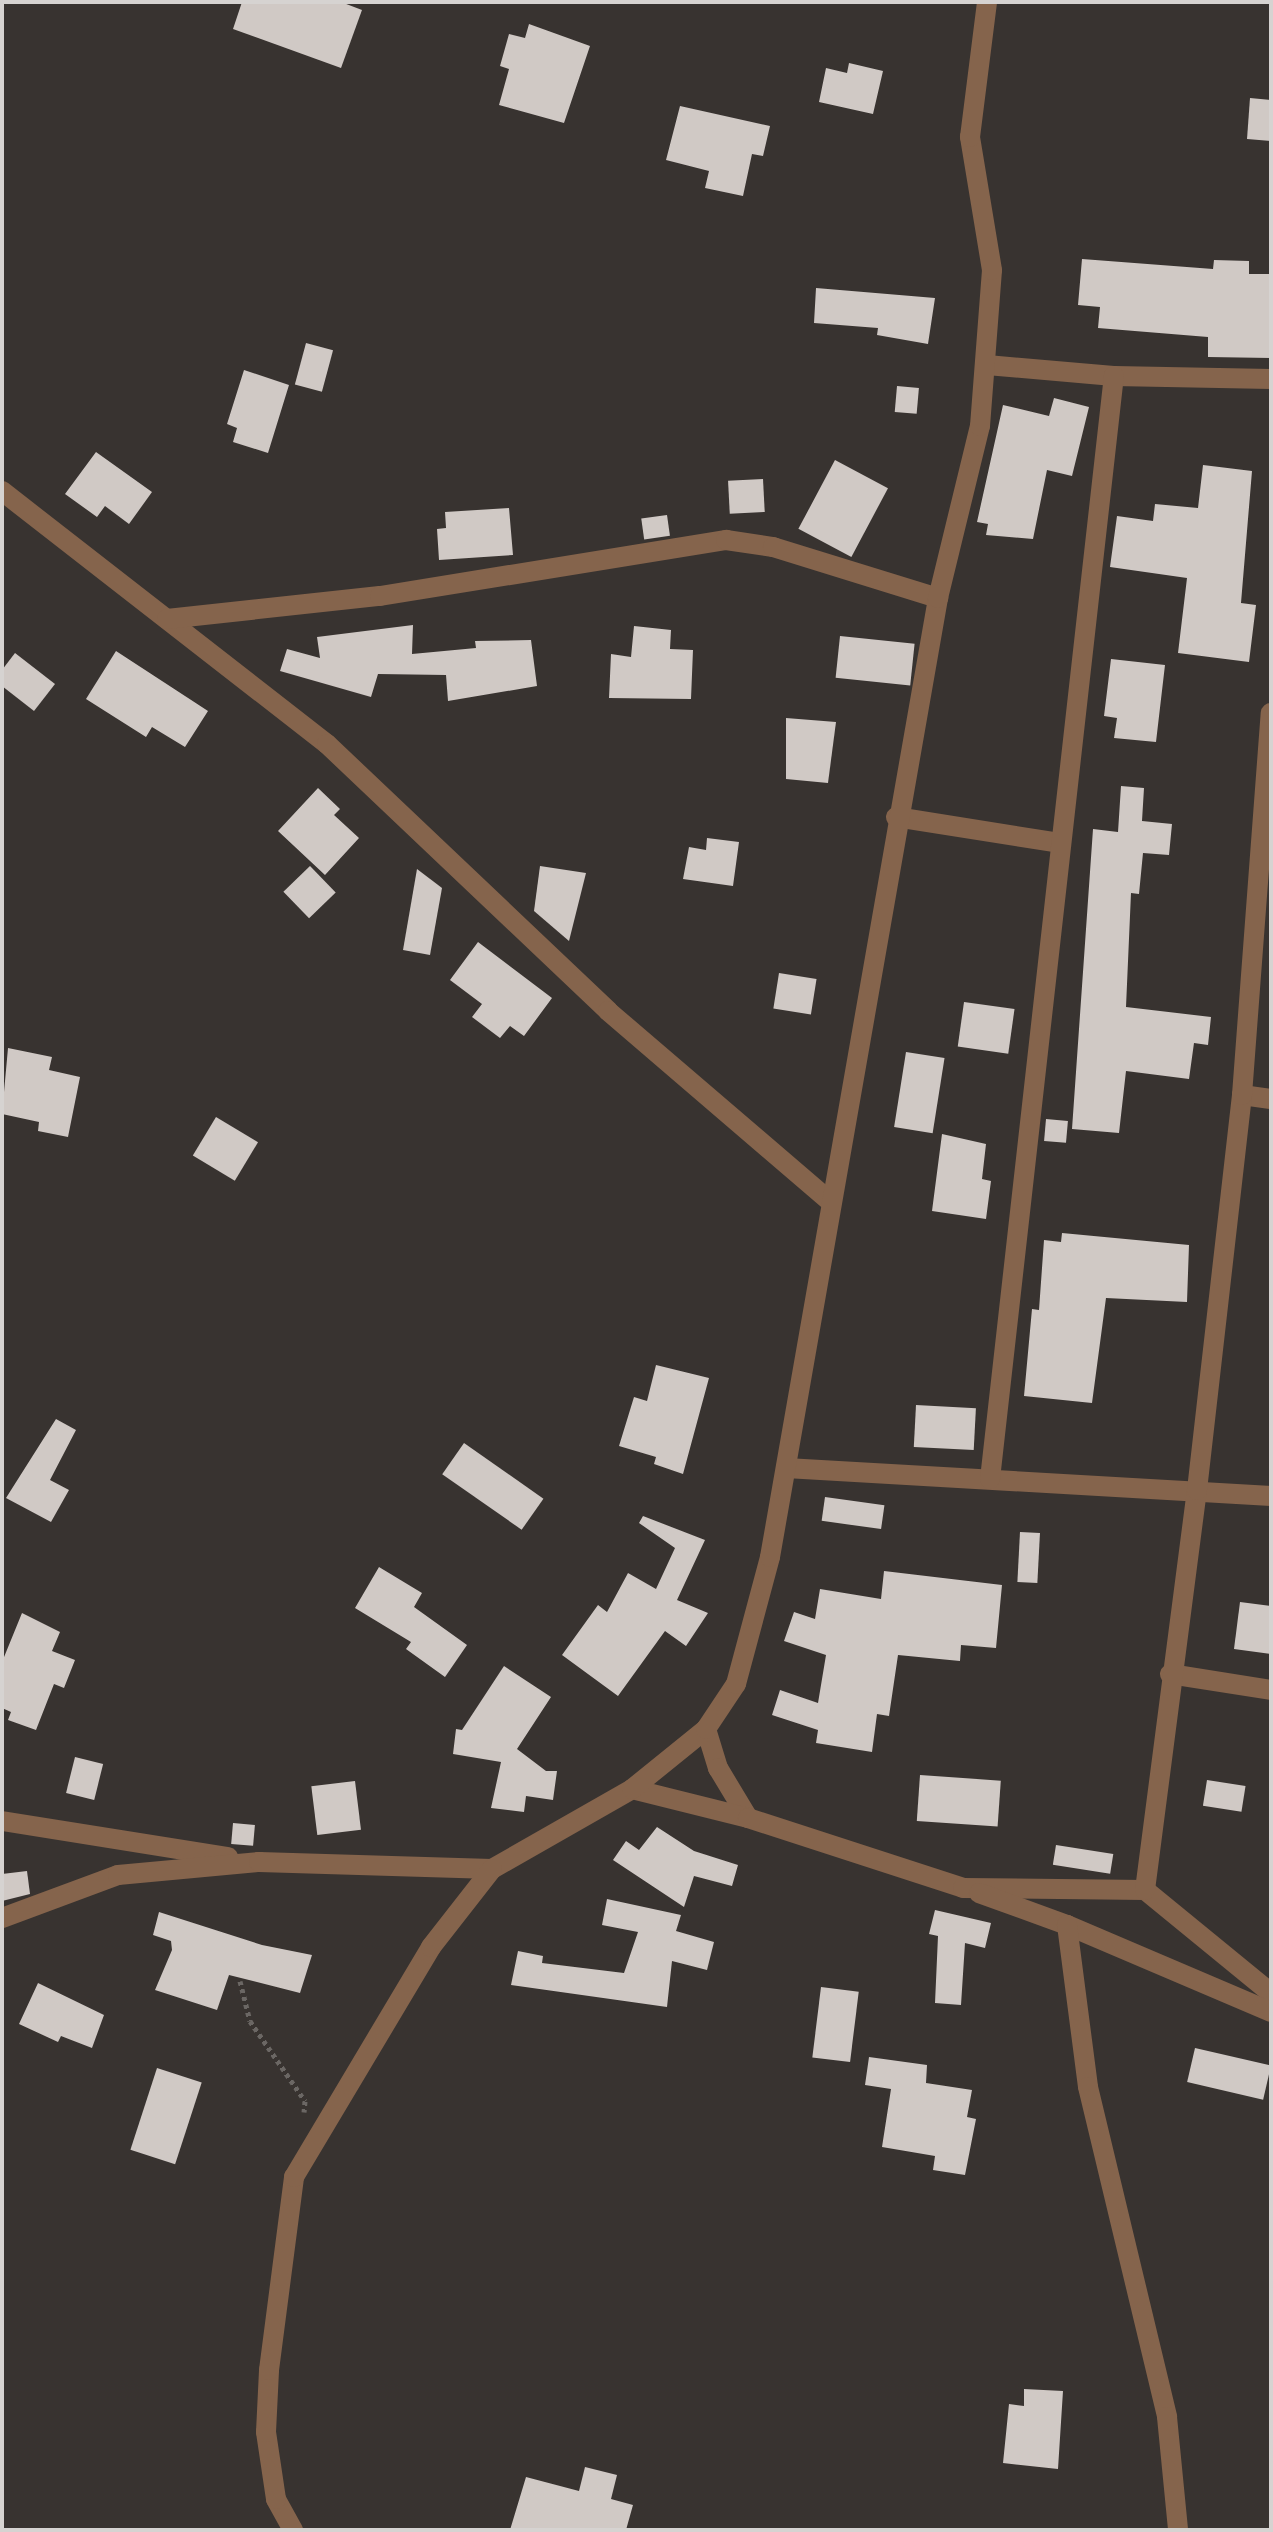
<!DOCTYPE html>
<html>
<head>
<meta charset="utf-8">
<style>
	body { margin:0 }
	#map { position:relative; width:1273px; height:2532px; overflow:hidden; background:#383330; font-family:"Titillium Web",sans-serif }
	div>[style] { position:absolute }
	.building>* { inset:0; background:#d0c9c5; transform-origin:0 0 }
	.path>* { height:5px; margin-top:-2.5px; transform-origin:0; background:repeating-linear-gradient(90deg,#6b6764 0 4px,transparent 0 8px) }
	.minor>* { height:20px; margin:-10px; padding:0 10px; transform-origin:10px; border-radius:10px; background:#85644c }
	span { translate:-50% -50%; white-space:nowrap; text-align:center; line-height:1.15; -webkit-text-stroke:8px #2e2926; paint-order:stroke }
	.frame { position:absolute; inset:0; border:4px solid #d6d3d1; pointer-events:none }
</style>
</head>
<body>
<div id="map">
	<div class="building">
		<i style="clip-path:polygon(242px 2px,341px 2px,362px 10px,341px 68px,233px 29px)"></i>
		<i style="clip-path:polygon(529px 24px,590px 46px,564px 123px,499px 105px,509px 69px,500px 66px,509px 34px,525px 38px)"></i>
		<i style="clip-path:polygon(849px 63px,883px 71px,873px 114px,819px 102px,826px 68px,847px 73px)"></i>
		<i style="clip-path:polygon(1250px 98px,1271px 100px,1271px 141px,1247px 139px)"></i>
		<i style="clip-path:polygon(680px 106px,770px 126px,763px 156px,752px 154px,743px 196px,705px 188px,709px 171px,666px 160px)"></i>
		<i style="clip-path:polygon(1082px 259px,1213px 269px,1214px 260px,1249px 261px,1249px 274px,1271px 274px,1271px 358px,1208px 357px,1208px 337px,1098px 328px,1100px 307px,1078px 305px)"></i>
		<i style="clip-path:polygon(816px 288px,935px 298px,928px 344px,877px 335px,878px 328px,814px 323px)"></i>
		<i style="left:306px;top:343px;width:28px;height:43px;rotate:15deg"></i>
		<i style="clip-path:polygon(244px 370px,289px 385px,268px 453px,233px 442px,237px 428px,227px 424px)"></i>
		<i style="left:897px;top:386px;width:22px;height:26px;rotate:5deg"></i>
		<i style="clip-path:polygon(1054px 398px,1089px 407px,1072px 476px,1047px 470px,1033px 539px,986px 535px,988px 524px,977px 522px,1003px 405px,1049px 416px)"></i>
		<i style="clip-path:polygon(96px 452px,152px 492px,129px 524px,105px 506px,97px 517px,65px 494px)"></i>
		<i style="left:835px;top:460px;width:60px;height:78px;rotate:28deg"></i>
		<i style="clip-path:polygon(1203px 465px,1252px 471px,1241px 603px,1256px 605px,1249px 662px,1178px 653px,1187px 578px,1110px 567px,1117px 516px,1153px 521px,1155px 504px,1198px 508px)"></i>
		<i style="left:763px;top:479px;width:33px;height:35px;rotate:87deg"></i>
		<i style="clip-path:polygon(509px 508px,513px 555px,439px 560px,437px 529px,446px 528px,445px 512px)"></i>
		<i style="left:667px;top:515px;width:21px;height:26px;rotate:82deg"></i>
		<i style="clip-path:polygon(413px 625px,412px 654px,476px 648px,475px 641px,531px 640px,537px 686px,448px 701px,446px 675px,378px 674px,371px 697px,280px 671px,287px 649px,320px 658px,317px 637px)"></i>
		<i style="clip-path:polygon(634px 626px,671px 630px,670px 649px,693px 650px,691px 699px,609px 698px,611px 654px,631px 657px)"></i>
		<i style="left:840px;top:636px;width:75px;height:42px;rotate:6deg"></i>
		<i style="clip-path:polygon(116px 651px,208px 711px,185px 747px,152px 727px,146px 737px,86px 699px)"></i>
		<i style="clip-path:polygon(15px 653px,55px 684px,34px 711px,2px 686px,2px 670px)"></i>
		<i style="clip-path:polygon(1111px 659px,1165px 665px,1156px 742px,1114px 738px,1117px 718px,1104px 716px)"></i>
		<i style="clip-path:polygon(786px 718px,836px 722px,828px 783px,786px 779px)"></i>
		<i style="clip-path:polygon(1121px 786px,1144px 788px,1142px 821px,1172px 824px,1169px 855px,1143px 853px,1139px 894px,1131px 893px,1126px 1007px,1211px 1017px,1208px 1045px,1194px 1043px,1189px 1079px,1126px 1071px,1119px 1133px,1072px 1129px,1093px 829px,1118px 832px)"></i>
		<i style="clip-path:polygon(318px 788px,340px 809px,334px 815px,359px 838px,325px 875px,278px 831px)"></i>
		<i style="clip-path:polygon(707px 838px,739px 842px,733px 886px,683px 879px,689px 847px,706px 850px)"></i>
		<i style="left:310px;top:866px;width:37px;height:37px;rotate:46deg"></i>
		<i style="clip-path:polygon(540px 866px,586px 873px,569px 941px,534px 911px)"></i>
		<i style="clip-path:polygon(417px 869px,442px 888px,430px 955px,403px 950px)"></i>
		<i style="clip-path:polygon(478px 942px,552px 998px,524px 1036px,510px 1026px,500px 1038px,472px 1017px,482px 1004px,450px 980px)"></i>
		<i style="left:779px;top:973px;width:38px;height:36px;rotate:9deg"></i>
		<i style="left:964px;top:1002px;width:51px;height:45px;rotate:8deg"></i>
		<i style="clip-path:polygon(8px 1048px,52px 1057px,49px 1070px,80px 1077px,68px 1137px,38px 1131px,39px 1122px,2px 1114px)"></i>
		<i style="left:906px;top:1052px;width:39px;height:76px;rotate:9deg"></i>
		<i style="left:216px;top:1117px;width:49px;height:45px;rotate:31deg"></i>
		<i style="left:1046px;top:1119px;width:22px;height:22px;rotate:5deg"></i>
		<i style="clip-path:polygon(942px 1134px,986px 1144px,982px 1179px,991px 1181px,986px 1219px,932px 1211px)"></i>
		<i style="clip-path:polygon(1062px 1233px,1189px 1245px,1187px 1302px,1106px 1298px,1092px 1403px,1024px 1396px,1032px 1309px,1039px 1310px,1044px 1240px,1061px 1242px)"></i>
		<i style="clip-path:polygon(656px 1365px,709px 1378px,683px 1474px,654px 1464px,656px 1457px,619px 1446px,634px 1397px,647px 1401px)"></i>
		<i style="left:916px;top:1405px;width:60px;height:42px;rotate:3deg"></i>
		<i style="clip-path:polygon(56px 1419px,76px 1430px,50px 1480px,69px 1490px,51px 1522px,6px 1498px)"></i>
		<i style="left:464px;top:1443px;width:97px;height:38px;rotate:35deg"></i>
		<i style="left:825px;top:1497px;width:60px;height:24px;rotate:8deg"></i>
		<i style="clip-path:polygon(643px 1516px,705px 1540px,677px 1600px,708px 1613px,686px 1646px,665px 1631px,618px 1696px,562px 1655px,598px 1605px,607px 1612px,628px 1573px,656px 1589px,675px 1548px,639px 1523px)"></i>
		<i style="left:1020px;top:1532px;width:20px;height:50px;rotate:3deg"></i>
		<i style="clip-path:polygon(379px 1567px,422px 1593px,414px 1607px,467px 1645px,445px 1677px,406px 1649px,411px 1642px,355px 1608px)"></i>
		<i style="clip-path:polygon(884px 1571px,1002px 1585px,996px 1648px,961px 1645px,960px 1661px,898px 1655px,889px 1716px,877px 1714px,872px 1752px,816px 1743px,818px 1730px,772px 1715px,780px 1690px,818px 1703px,826px 1655px,784px 1641px,794px 1612px,815px 1619px,820px 1589px,881px 1599px)"></i>
		<i style="clip-path:polygon(1240px 1602px,1271px 1606px,1271px 1654px,1234px 1649px)"></i>
		<i style="clip-path:polygon(22px 1613px,60px 1632px,52px 1651px,75px 1660px,64px 1688px,54px 1684px,36px 1730px,8px 1720px,11px 1712px,2px 1708px,2px 1662px)"></i>
		<i style="clip-path:polygon(504px 1666px,551px 1697px,517px 1749px,546px 1771px,557px 1771px,553px 1800px,526px 1796px,524px 1812px,491px 1808px,501px 1762px,453px 1754px,456px 1729px,462px 1730px)"></i>
		<i style="left:75px;top:1757px;width:29px;height:37px;rotate:14deg"></i>
		<i style="left:920px;top:1775px;width:81px;height:46px;rotate:4deg"></i>
		<i style="left:1207px;top:1780px;width:39px;height:26px;rotate:9deg"></i>
		<i style="left:355px;top:1781px;width:49px;height:44px;rotate:83deg"></i>
		<i style="left:233px;top:1823px;width:22px;height:21px;rotate:5deg"></i>
		<i style="clip-path:polygon(657px 1827px,694px 1851px,738px 1865px,732px 1886px,694px 1876px,684px 1907px,613px 1860px,626px 1841px,639px 1850px)"></i>
		<i style="left:1056px;top:1845px;width:58px;height:20px;rotate:9deg"></i>
		<i style="clip-path:polygon(27px 1871px,30px 1894px,2px 1901px,2px 1874px)"></i>
		<i style="clip-path:polygon(607px 1899px,681px 1915px,676px 1931px,714px 1942px,707px 1970px,672px 1961px,667px 2007px,511px 1985px,518px 1951px,543px 1956px,542px 1963px,624px 1973px,638px 1932px,602px 1925px)"></i>
		<i style="clip-path:polygon(935px 1910px,991px 1923px,985px 1948px,965px 1943px,961px 2005px,935px 2003px,938px 1936px,929px 1934px)"></i>
		<i style="clip-path:polygon(159px 1912px,262px 1945px,312px 1955px,300px 1993px,229px 1975px,217px 2010px,155px 1990px,172px 1950px,171px 1941px,153px 1935px)"></i>
		<i style="clip-path:polygon(38px 1983px,104px 2015px,92px 2048px,61px 2036px,58px 2042px,19px 2024px)"></i>
		<i style="left:821px;top:1987px;width:38px;height:71px;rotate:7deg"></i>
		<i style="left:1195px;top:2048px;width:78px;height:35px;rotate:13deg"></i>
		<i style="clip-path:polygon(869px 2057px,927px 2065px,926px 2083px,972px 2090px,967px 2117px,976px 2119px,965px 2175px,933px 2170px,935px 2156px,882px 2147px,891px 2089px,865px 2085px)"></i>
		<i style="left:157px;top:2068px;width:47px;height:86px;rotate:18deg"></i>
		<i style="clip-path:polygon(1024px 2389px,1063px 2391px,1058px 2469px,1003px 2463px,1009px 2404px,1024px 2406px)"></i>
		<i style="clip-path:polygon(585px 2467px,617px 2475px,611px 2499px,633px 2505px,626px 2530px,510px 2530px,526px 2477px,579px 2491px)"></i>
	</div>
	<div class="path">
		<i style="left:240px;top:1981px;width:41px;rotate:76deg"></i>
		<i style="left:250px;top:2021px;width:97px;rotate:55.5deg"></i>
		<i style="left:305px;top:2101px;width:11px;rotate:95deg"></i>
	</div>
	<div class="minor">
		<i style="left:987px;top:365px;width:127px;rotate:5deg"></i>
		<i style="left:1114px;top:376px;width:157px;rotate:1.1deg"></i>
		<i style="left:2px;top:491px;width:412px;rotate:37.9deg"></i>
		<i style="left:327px;top:744px;width:388px;rotate:43.5deg"></i>
		<i style="left:608px;top:1011px;width:294px;rotate:40.6deg"></i>
		<i style="left:167px;top:619px;width:214px;rotate:-6.2deg"></i>
		<i style="left:380px;top:596px;width:351px;rotate:-9.2deg"></i>
		<i style="left:726px;top:540px;width:48px;rotate:8.5deg"></i>
		<i style="left:773px;top:547px;width:173px;rotate:17.2deg"></i>
		<i style="left:896px;top:817px;width:167px;rotate:9deg"></i>
		<i style="left:1242px;top:1095px;width:29px;rotate:8deg"></i>
		<i style="left:786px;top:1468px;width:486px;rotate:3.3deg"></i>
		<i style="left:990px;top:1479px;width:1110px;rotate:-83.59deg"></i>
		<i style="left:1170px;top:1674px;width:102px;rotate:9deg"></i>
		<i style="left:706px;top:1729px;width:41px;rotate:72.9deg"></i>
		<i style="left:718px;top:1768px;width:58px;rotate:59deg"></i>
		<i style="left:632px;top:1789px;width:120px;rotate:14deg"></i>
		<i style="left:748px;top:1818px;width:226px;rotate:18deg"></i>
		<i style="left:963px;top:1888px;width:182px;rotate:0.6deg"></i>
		<i style="left:1145px;top:1890px;width:163px;rotate:39.3deg"></i>
		<i style="left:2px;top:1821px;width:229px;rotate:9.1deg"></i>
		<i style="left:1145px;top:1890px;width:403px;rotate:-82.6deg"></i>
		<i style="left:1197px;top:1490px;width:398px;rotate:-83.5deg"></i>
		<i style="left:1242px;top:1095px;width:383px;rotate:-85.7deg"></i>
		<i style="left:979px;top:1893px;width:94px;rotate:20deg"></i>
		<i style="left:1067px;top:1925px;width:222px;rotate:23.1deg"></i>
		<i style="left:2px;top:1918px;width:124px;rotate:-20.3deg"></i>
		<i style="left:118px;top:1875px;width:142px;rotate:-5.3deg"></i>
		<i style="left:259px;top:1862px;width:233px;rotate:1.7deg"></i>
		<i style="left:492px;top:1869px;width:161px;rotate:-29.7deg"></i>
		<i style="left:632px;top:1789px;width:95px;rotate:-39deg"></i>
		<i style="left:706px;top:1729px;width:54px;rotate:-56.3deg"></i>
		<i style="left:736px;top:1684px;width:131px;rotate:-75deg"></i>
		<i style="left:770px;top:1557px;width:974px;rotate:-80.06deg"></i>
		<i style="left:938px;top:598px;width:177px;rotate:-76.3deg"></i>
		<i style="left:980px;top:426px;width:156px;rotate:-85.6deg"></i>
		<i style="left:992px;top:270px;width:135px;rotate:-99.4deg"></i>
		<i style="left:970px;top:137px;width:136px;rotate:-82.8deg"></i>
		<i style="left:1067px;top:1925px;width:163px;rotate:82.6deg"></i>
		<i style="left:1088px;top:2087px;width:339px;rotate:76.5deg"></i>
		<i style="left:1167px;top:2417px;width:114px;rotate:84.4deg"></i>
		<i style="left:293px;top:2530px;width:35px;rotate:-119deg"></i>
		<i style="left:276px;top:2499px;width:68px;rotate:-98.5deg"></i>
		<i style="left:266px;top:2432px;width:62px;rotate:-87.2deg"></i>
		<i style="left:269px;top:2370px;width:195px;rotate:-82.6deg"></i>
		<i style="left:294px;top:2177px;width:268px;rotate:-59.2deg"></i>
		<i style="left:431px;top:1947px;width:99px;rotate:-52deg"></i>
	</div>
	<div class="frame"></div>
</div>
</body>
</html>
